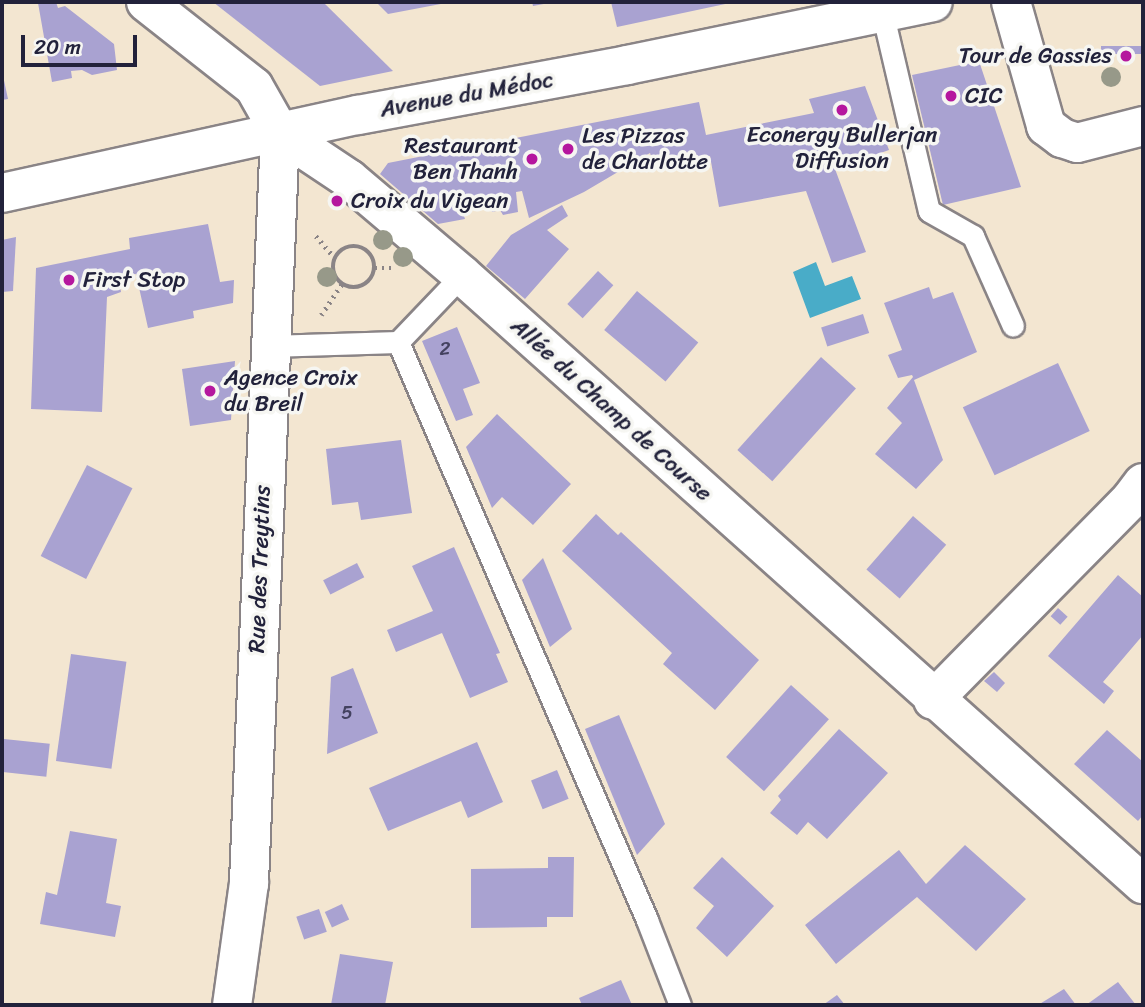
<!DOCTYPE html>
<html>
<head>
<meta charset="utf-8">
<style>
	body { margin:0 }
	#map { position:relative; width:1145px; height:1007px; overflow:hidden; background:#f3e6d1; font-family:Sriracha,sans-serif }
	div>[style] { position:absolute }
	.water>* { inset:0; background:#49acc8 }
	.building>* { inset:0; background:#a9a2d1; transform-origin:0 0 }
	.path>* { height:4.5px; margin-top:-2.25px; transform-origin:0; background:repeating-linear-gradient(90deg,#8a8486 0 2px,transparent 0 7px) }
	.path>.ring { margin:-2.25px; padding:0; box-sizing:content-box; background:none; border:4.5px solid #8a8486; border-radius:50% }
	.roads { filter:drop-shadow(2px 0 #8a8486) drop-shadow(-2px 0 #8a8486) drop-shadow(0 2px #8a8486) drop-shadow(0 -2px #8a8486) }
	.lane>* { height:21px; margin:-10.5px; padding:0 10.5px; transform-origin:10.5px; border-radius:10.5px; background:#fff }
	.street>* { height:38px; margin:-19px; padding:0 19px; transform-origin:19px; border-radius:19px; background:#fff }
	.primary>* { height:38px; margin:-19px; padding:0 19px; transform-origin:19px; border-radius:19px; background:#fff }
	.trees>* { width:20px; height:20px; margin:-10px; border-radius:50%; background:#979989 }
	.dots>* { width:19px; height:19px; translate:-50% -50%; box-sizing:border-box; border:4px solid #f6f6f2; border-radius:50% }
	span { translate:-50% -50%; white-space:nowrap; text-align:center; line-height:1.15; -webkit-text-stroke:7px #f6f6f2; paint-order:stroke }
	.number-label { font-size:19px; color:#444260 }
	.number-label span { -webkit-text-stroke-width:0 }
	.poi-label { font-size:23px; color:#22223b }
	.right { translate:-100% -50%; text-align:right }
	.left { translate:0 -50%; text-align:left }
	.street-label { font-size:23px; color:#22223b }
	.frame { position:absolute; inset:0; border:4px solid #22223b; pointer-events:none }
	.scale { position:absolute; left:21px; top:35px; width:116px; height:32px; box-sizing:border-box; border:4px solid #22223b; border-top:0; padding-left:9px; font-size:21px; line-height:24px; white-space:nowrap; color:#22223b; -webkit-text-stroke:5px #f6f6f2; paint-order:stroke }
</style>
</head>
<body>
<div id="map">
	<div class="water">
		<i style="clip-path:polygon(816px 262px,825px 286px,852px 276px,861px 299px,810px 318px,793px 272px)"></i>
	</div>
	<div class="building">
		<i style="clip-path:polygon(56px 2px,58px 8px,65px 6px,114px 44px,117px 70px,92px 75px,82px 70px,71px 71px,72px 78px,52px 82px,38px 3px)"></i>
		<i style="clip-path:polygon(213px 2px,323px 2px,393px 71px,320px 86px)"></i>
		<i style="clip-path:polygon(376px 2px,446px 2px,446px 3px,388px 14px)"></i>
		<i style="clip-path:polygon(532px 2px,549px 2px,549px 3px,533px 6px)"></i>
		<i style="clip-path:polygon(611px 2px,730px 2px,730px 3px,617px 27px)"></i>
		<i style="left:1101px;top:46px;width:42px;height:8px"></i>
		<i style="clip-path:polygon(979px 61px,1021px 187px,943px 205px,912px 75px)"></i>
		<i style="clip-path:polygon(2px 71px,8px 99px,2px 100px)"></i>
		<i style="clip-path:polygon(865px 86px,889px 150px,835px 169px,866px 252px,832px 263px,806px 191px,719px 207px,710px 156px,655px 167px,650px 153px,584px 192px,529px 218px,522px 191px,516px 192px,518px 212px,503px 215px,500px 210px,492px 212px,490px 205px,462px 210px,465px 219px,438px 224px,380px 174px,388px 163px,699px 102px,706px 135px,814px 113px,809px 99px)"></i>
		<i style="clip-path:polygon(562px 205px,568px 216px,547px 230px,569px 249px,525px 299px,486px 266px,511px 235px)"></i>
		<i style="clip-path:polygon(208px 224px,220px 282px,234px 280px,233px 303px,193px 311px,194px 318px,148px 328px,136px 274px,119px 277px,121px 292px,107px 297px,102px 412px,31px 409px,36px 268px,130px 249px,129px 238px)"></i>
		<i style="clip-path:polygon(16px 237px,13px 291px,2px 292px,2px 240px)"></i>
		<i style="left:598px;top:271px;width:21px;height:45px;rotate:43deg"></i>
		<i style="clip-path:polygon(929px 287px,933px 299px,953px 292px,977px 352px,914px 380px,943px 460px,916px 489px,875px 454px,902px 423px,887px 408px,913px 377px,912px 375px,898px 378px,888px 355px,902px 350px,884px 303px)"></i>
		<i style="left:637px;top:291px;width:80px;height:51px;rotate:40deg"></i>
		<i style="left:863px;top:314px;width:20px;height:44px;rotate:72deg"></i>
		<i style="clip-path:polygon(457px 327px,480px 383px,463px 389px,473px 415px,456px 421px,422px 341px)"></i>
		<i style="left:821px;top:357px;width:47px;height:125px;rotate:42deg"></i>
		<i style="clip-path:polygon(235px 361px,231px 420px,190px 426px,182px 369px)"></i>
		<i style="left:1058px;top:363px;width:75px;height:105px;rotate:65deg"></i>
		<i style="clip-path:polygon(497px 414px,571px 484px,533px 525px,502px 497px,492px 508px,466px 447px)"></i>
		<i style="clip-path:polygon(401px 440px,412px 513px,361px 520px,358px 502px,332px 505px,326px 449px)"></i>
		<i style="left:87px;top:465px;width:51px;height:102px;rotate:27deg"></i>
		<i style="clip-path:polygon(596px 514px,618px 535px,621px 532px,759px 660px,715px 710px,663px 664px,672px 653px,562px 551px)"></i>
		<i style="left:913px;top:516px;width:44px;height:71px;rotate:41deg"></i>
		<i style="clip-path:polygon(454px 547px,500px 653px,496px 654px,508px 682px,470px 698px,442px 633px,396px 652px,387px 630px,433px 611px,412px 566px)"></i>
		<i style="clip-path:polygon(543px 558px,572px 629px,550px 647px,522px 580px)"></i>
		<i style="left:357px;top:563px;width:16px;height:38px;rotate:63deg"></i>
		<i style="clip-path:polygon(1118px 575px,1143px 597px,1143px 635px,1103px 682px,1114px 691px,1104px 704px,1048px 656px)"></i>
		<i style="left:1058px;top:608px;width:13px;height:11px;rotate:42deg"></i>
		<i style="left:71px;top:654px;width:56px;height:108px;rotate:8deg"></i>
		<i style="clip-path:polygon(353px 668px,378px 733px,327px 754px,331px 677px)"></i>
		<i style="clip-path:polygon(994px 672px,1005px 683px,997px 692px,984px 681px)"></i>
		<i style="left:791px;top:685px;width:51px;height:97px;rotate:42deg"></i>
		<i style="clip-path:polygon(619px 715px,665px 824px,637px 855px,585px 729px)"></i>
		<i style="clip-path:polygon(839px 729px,888px 773px,827px 839px,808px 822px,797px 835px,770px 813px,781px 800px,778px 796px)"></i>
		<i style="clip-path:polygon(1107px 730px,1143px 762px,1143px 815px,1138px 821px,1074px 764px)"></i>
		<i style="left:4px;top:739px;width:46px;height:33px;rotate:6deg"></i>
		<i style="clip-path:polygon(477px 742px,503px 802px,468px 818px,461px 801px,388px 831px,369px 788px)"></i>
		<i style="left:557px;top:770px;width:31px;height:28px;rotate:68deg"></i>
		<i style="clip-path:polygon(70px 831px,117px 839px,106px 903px,121px 906px,115px 937px,40px 924px,46px 892px,57px 895px)"></i>
		<i style="clip-path:polygon(965px 845px,1026px 899px,976px 951px,917px 897px,836px 964px,805px 925px,899px 850px,926px 884px)"></i>
		<i style="clip-path:polygon(548px 857px,574px 857px,573px 917px,547px 917px,547px 927px,471px 928px,471px 869px,548px 868px)"></i>
		<i style="clip-path:polygon(722px 857px,774px 906px,727px 957px,696px 928px,714px 906px,693px 888px)"></i>
		<i style="left:342px;top:904px;width:17px;height:19px;rotate:65deg"></i>
		<i style="left:319px;top:909px;width:24px;height:24px;rotate:71deg"></i>
		<i style="clip-path:polygon(340px 954px,393px 962px,385px 1005px,331px 1005px)"></i>
		<i style="clip-path:polygon(621px 980px,632px 1005px,582px 1005px,579px 998px)"></i>
		<i style="clip-path:polygon(1118px 982px,1136px 1005px,1086px 1005px)"></i>
		<i style="clip-path:polygon(1064px 989px,1076px 1005px,1038px 1005px)"></i>
		<i style="clip-path:polygon(837px 995px,845px 1005px,823px 1005px)"></i>
	</div>
	<div class="path">
		<i style="left:316px;top:236px;width:30px;rotate:49deg"></i>
		<i class="ring" style="left:333px;top:246px;width:37.5px;height:37.5px"></i>
		<i style="left:375px;top:268px;width:17px"></i>
		<i style="left:321px;top:315px;width:37px;rotate:-56deg"></i>
	</div>
	<div class="roads">
		<div class="lane">
			<i style="left:882px;top:11px;width:205px;rotate:76.8deg"></i>
			<i style="left:929px;top:211px;width:51px;rotate:29.6deg"></i>
			<i style="left:973px;top:236px;width:98px;rotate:66deg"></i>
			<i style="left:398px;top:342px;width:93px;rotate:-46.3deg"></i>
			<i style="left:269px;top:346px;width:129px;rotate:-1.8deg"></i>
			<i style="left:398px;top:342px;width:629px;rotate:66.69deg"></i>
			<i style="left:647px;top:920px;width:91px;rotate:68.8deg"></i>
		</div>
		<div class="street">
			<i style="left:146px;top:2px;width:137px;rotate:38.2deg"></i>
			<i style="left:254px;top:87px;width:53px;rotate:60.5deg"></i>
			<i style="left:280px;top:133px;width:751px;rotate:92.37deg"></i>
			<i style="left:249px;top:883px;width:123px;rotate:97.9deg"></i>
			<i style="left:1011px;top:2px;width:129px;rotate:74.2deg"></i>
			<i style="left:1046px;top:126px;width:20px;rotate:37deg"></i>
			<i style="left:1062px;top:138px;width:16px;rotate:18deg"></i>
			<i style="left:1077px;top:143px;width:68px;rotate:-14.4deg"></i>
			<i style="left:280px;top:133px;width:83px;rotate:33.7deg"></i>
			<i style="left:349px;top:179px;width:148px;rotate:40.3deg"></i>
			<i style="left:462px;top:275px;width:914px;rotate:41.81deg"></i>
			<i style="left:933px;top:700px;width:282px;rotate:-45.4deg"></i>
			<i style="left:1131px;top:499px;width:20px;rotate:-53deg"></i>
		</div>
		<div class="primary">
			<i style="left:2px;top:193px;width:364px;rotate:-12.4deg"></i>
			<i style="left:358px;top:115px;width:274px;rotate:-10.5deg"></i>
			<i style="left:627px;top:65px;width:312px;rotate:-11.6deg"></i>
		</div>
	</div>
	<div class="trees">
		<i style="left:1111px;top:77px"></i>
		<i style="left:383px;top:240px"></i>
		<i style="left:403px;top:257px"></i>
		<i style="left:327px;top:277px"></i>
	</div>
	<div class="dots">
		<i style="left:1126px;top:56px;background:#b5179e"></i>
		<i style="left:951px;top:96px;background:#b5179e"></i>
		<i style="left:842px;top:110px;background:#b5179e"></i>
		<i style="left:568px;top:149px;background:#b5179e"></i>
		<i style="left:532px;top:159px;background:#b5179e"></i>
		<i style="left:337px;top:201px;background:#b5179e"></i>
		<i style="left:69px;top:280px;background:#b5179e"></i>
		<i style="left:210px;top:391px;background:#b5179e"></i>
	</div>
	<div class="number-label">
		<span style="left:445px;top:349px">2</span>
		<span style="left:347px;top:713px">5</span>
	</div>
	<div class="poi-label">
		<span class="right" style="left:1112px;top:56px">Tour de Gassies</span>
		<span class="left" style="left:965px;top:96px">CIC</span>
		<span style="left:842px;top:148px">Econergy Bullerjan<br>Diffusion</span>
		<span class="left" style="left:582px;top:149px">Les Pizzas<br>de Charlotte</span>
		<span class="right" style="left:518px;top:159px">Restaurant<br>Ben Thanh</span>
		<span class="left" style="left:351px;top:201px">Croix du Vigean</span>
		<span class="left" style="left:83px;top:280px">First Stop</span>
		<span class="left" style="left:224px;top:391px">Agence Croix<br>du Breil</span>
	</div>
	<div class="street-label">
		<span style="left:467px;top:95px;rotate:-10deg">Avenue du Médoc</span>
		<span style="left:611px;top:410px;rotate:42deg">Allée du Champ de Course</span>
		<span style="left:260px;top:569px;rotate:-88deg">Rue des Treytins</span>
	</div>
	<div class="frame"></div>
	<div class="scale">20 m</div>
</div>
</body>
</html>
